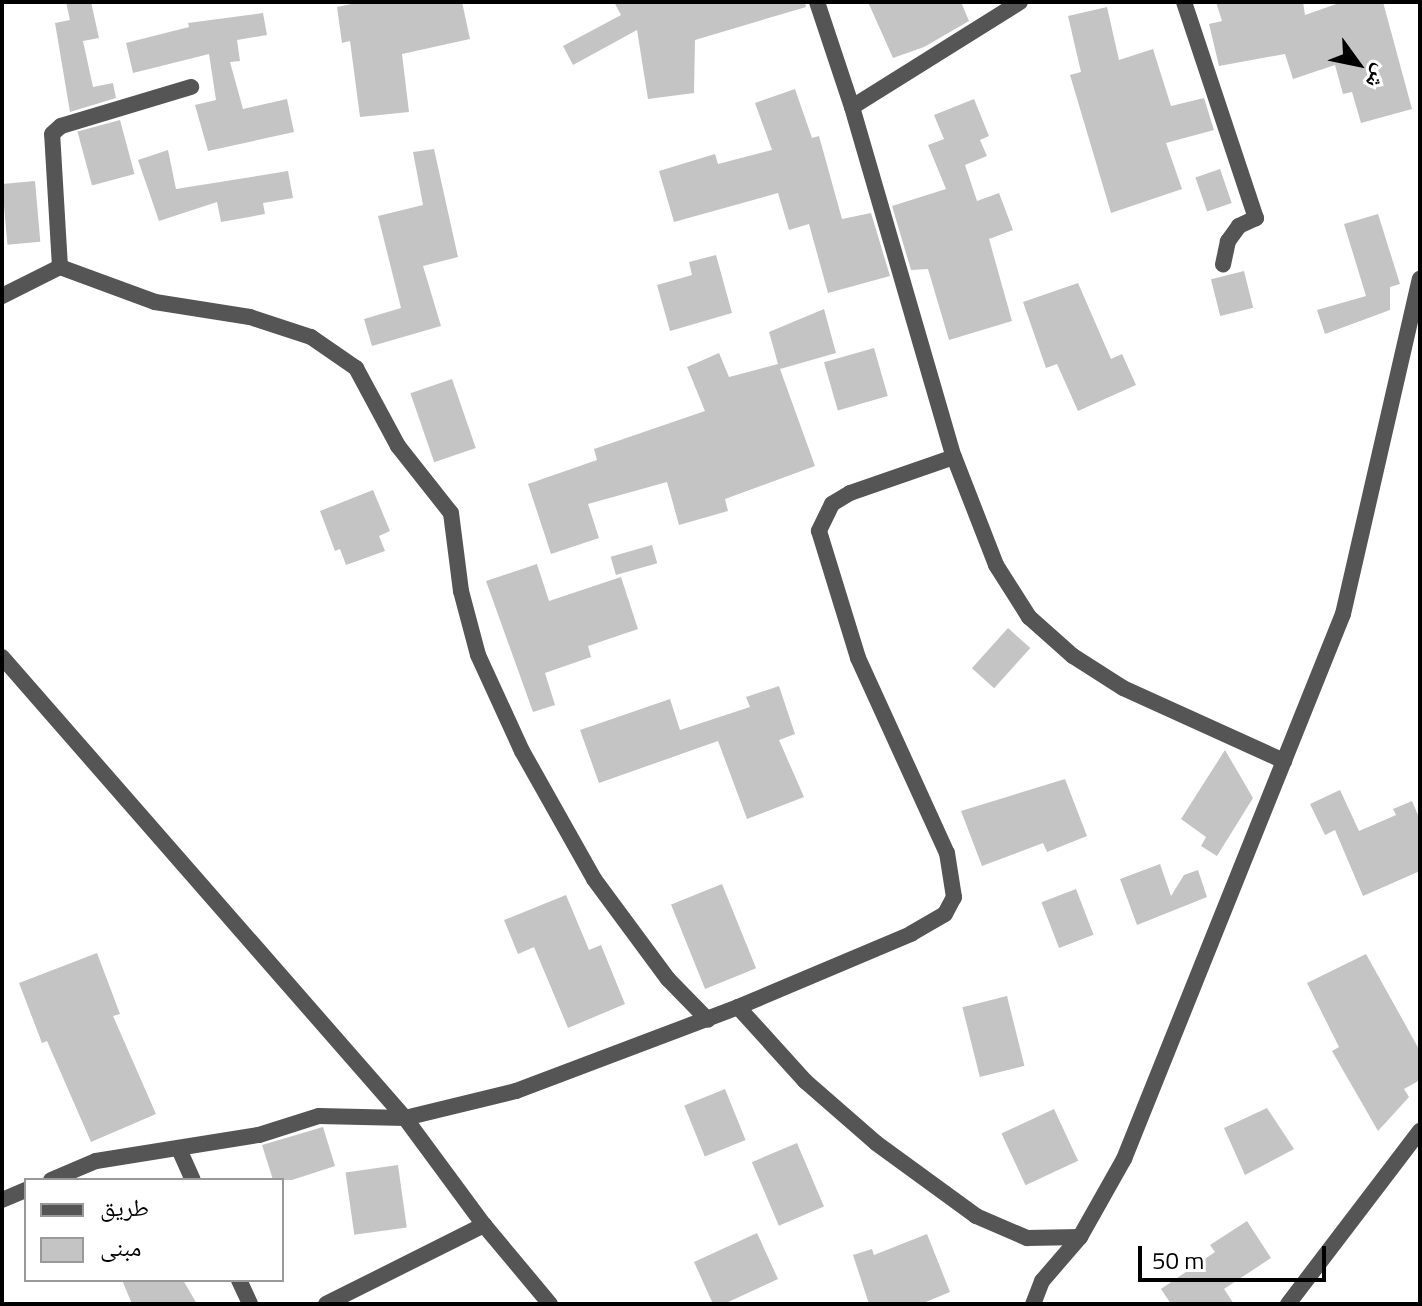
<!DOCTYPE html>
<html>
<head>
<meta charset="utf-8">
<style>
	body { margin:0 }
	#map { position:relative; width:1422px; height:1306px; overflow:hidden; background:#fff; font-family:"Titillium Web","Noto Naskh Arabic",sans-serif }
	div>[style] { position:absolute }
	.building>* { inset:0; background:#c4c4c4; transform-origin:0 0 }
	.minor>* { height:16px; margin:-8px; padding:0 8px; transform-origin:8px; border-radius:8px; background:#555 }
	.tertiary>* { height:16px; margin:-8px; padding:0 8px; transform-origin:8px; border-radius:8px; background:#555 }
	span { translate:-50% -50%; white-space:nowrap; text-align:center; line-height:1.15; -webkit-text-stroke:6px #fff; paint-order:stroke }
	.frame { position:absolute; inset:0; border:4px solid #000; pointer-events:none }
	.legend { position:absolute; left:24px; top:1178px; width:260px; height:104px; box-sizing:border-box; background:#fff; border:2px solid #999; margin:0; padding:10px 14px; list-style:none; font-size:24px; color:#000 }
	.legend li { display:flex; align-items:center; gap:16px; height:40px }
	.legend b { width:40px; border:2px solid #999 }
	.north { position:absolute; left:1318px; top:24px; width:80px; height:80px; -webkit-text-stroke:6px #fff; paint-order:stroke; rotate:123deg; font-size:22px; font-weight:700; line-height:32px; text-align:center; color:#000 }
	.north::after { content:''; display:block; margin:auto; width:28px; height:36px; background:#000; clip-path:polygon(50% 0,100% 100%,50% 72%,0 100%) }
	.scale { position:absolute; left:1138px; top:1246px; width:188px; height:36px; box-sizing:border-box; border:4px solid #000; border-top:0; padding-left:10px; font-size:24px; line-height:28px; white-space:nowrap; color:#000; -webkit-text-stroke:6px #fff; paint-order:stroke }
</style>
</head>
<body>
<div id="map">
	<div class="building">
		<i style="clip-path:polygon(66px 2px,91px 2px,99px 38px,83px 41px,93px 87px,113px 83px,116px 98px,70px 112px,55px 23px,70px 20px)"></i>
		<i style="clip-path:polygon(361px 2px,462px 2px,470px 39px,402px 54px,409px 112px,360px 117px,350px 41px,342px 43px,337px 7px)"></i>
		<i style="clip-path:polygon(614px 2px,805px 2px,806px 7px,695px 40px,694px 93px,648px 99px,637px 30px,573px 65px,563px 46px,621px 15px)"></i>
		<i style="clip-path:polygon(868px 2px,961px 2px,969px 21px,924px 47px,893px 58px)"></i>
		<i style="clip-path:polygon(1216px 2px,1303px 2px,1305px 15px,1342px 2px,1383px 2px,1412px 109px,1361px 123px,1352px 92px,1343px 94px,1335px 65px,1293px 79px,1285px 54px,1219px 66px,1209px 24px,1222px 21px)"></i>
		<i style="clip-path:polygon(1107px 7px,1119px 60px,1153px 49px,1171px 106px,1204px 98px,1214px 130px,1166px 143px,1182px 189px,1111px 213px,1070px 75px,1081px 72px,1068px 16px)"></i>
		<i style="clip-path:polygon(263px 13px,267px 35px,237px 40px,240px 61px,230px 62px,243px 109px,287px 99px,294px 132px,208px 151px,195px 105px,216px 100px,209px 54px,133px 73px,126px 43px,189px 27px,188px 23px)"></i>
		<i style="clip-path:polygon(795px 89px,812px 138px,819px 136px,842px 219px,871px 213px,890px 276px,828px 293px,809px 224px,789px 230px,778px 193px,674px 222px,659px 171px,715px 154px,718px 164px,772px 150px,755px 103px)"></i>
		<i style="clip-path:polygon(974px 99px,989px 136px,980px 140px,987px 156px,965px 165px,977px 201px,999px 193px,1013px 230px,989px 239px,1012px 321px,949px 340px,928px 269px,911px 270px,892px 206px,946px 189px,928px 145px,944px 139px,934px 115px)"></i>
		<i style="left:120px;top:120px;width:56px;height:44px;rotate:75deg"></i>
		<i style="clip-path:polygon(434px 149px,458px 257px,423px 266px,441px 326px,372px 346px,364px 319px,401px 308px,378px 216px,423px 205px,413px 152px)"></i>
		<i style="clip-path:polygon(168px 150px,176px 189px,288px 171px,293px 198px,263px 203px,265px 214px,221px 222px,217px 202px,159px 221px,138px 160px)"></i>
		<i style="left:1220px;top:169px;width:36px;height:26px;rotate:71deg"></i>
		<i style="left:35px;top:181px;width:61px;height:33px;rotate:85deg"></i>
		<i style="clip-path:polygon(1378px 214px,1400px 284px,1390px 287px,1390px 310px,1325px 334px,1317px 310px,1366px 296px,1344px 224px)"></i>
		<i style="clip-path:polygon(716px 255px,732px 313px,670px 331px,657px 285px,692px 275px,689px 262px)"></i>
		<i style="left:1244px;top:271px;width:38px;height:34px;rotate:76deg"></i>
		<i style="clip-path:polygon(1078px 283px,1111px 359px,1122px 354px,1136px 385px,1078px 411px,1057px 364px,1046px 368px,1023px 302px)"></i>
		<i style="clip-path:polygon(824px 309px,836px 353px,780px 369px,815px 466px,725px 499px,728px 511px,679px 525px,667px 482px,588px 504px,599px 538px,551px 554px,528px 484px,597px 460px,594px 449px,705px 411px,687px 367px,719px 353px,729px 377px,778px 364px,769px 332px)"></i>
		<i style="left:874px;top:348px;width:50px;height:52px;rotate:74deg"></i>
		<i style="left:452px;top:379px;width:73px;height:44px;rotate:71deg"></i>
		<i style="clip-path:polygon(373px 490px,390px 531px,379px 536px,385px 551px,346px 565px,340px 549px,335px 551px,320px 511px)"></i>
		<i style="left:652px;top:545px;width:19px;height:43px;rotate:74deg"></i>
		<i style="clip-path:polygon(537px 564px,549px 601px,621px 577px,638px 629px,588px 646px,591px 657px,545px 673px,555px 705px,533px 712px,486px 581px)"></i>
		<i style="left:1008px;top:628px;width:30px;height:54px;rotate:42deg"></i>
		<i style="clip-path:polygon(779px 686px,795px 734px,779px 740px,804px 797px,747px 819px,718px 741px,599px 783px,580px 730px,670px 699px,680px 730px,750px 707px,746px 697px)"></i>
		<i style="clip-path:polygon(1225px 750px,1253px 798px,1217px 856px,1201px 846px,1206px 837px,1181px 819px)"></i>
		<i style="clip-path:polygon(1065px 779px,1087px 836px,1047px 852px,1043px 843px,982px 866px,961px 811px)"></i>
		<i style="clip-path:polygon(1340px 790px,1359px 831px,1396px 815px,1393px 809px,1412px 801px,1420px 820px,1420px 871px,1363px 896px,1335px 830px,1325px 835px,1310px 804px)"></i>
		<i style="clip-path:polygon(1160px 864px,1171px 896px,1184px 875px,1198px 870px,1207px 897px,1137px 925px,1120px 879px)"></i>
		<i style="left:722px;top:884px;width:91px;height:55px;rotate:68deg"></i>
		<i style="left:1076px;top:889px;width:49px;height:37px;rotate:69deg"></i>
		<i style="clip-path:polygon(566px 895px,589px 950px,601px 945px,625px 1004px,568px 1028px,534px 947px,518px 954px,504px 920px)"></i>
		<i style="clip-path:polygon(97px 953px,120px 1014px,113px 1016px,156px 1114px,91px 1142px,47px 1041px,42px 1043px,19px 983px)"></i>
		<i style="clip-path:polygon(1366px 954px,1420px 1051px,1420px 1080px,1404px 1089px,1409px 1097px,1378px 1131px,1332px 1051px,1339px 1047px,1307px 983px)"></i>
		<i style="left:1007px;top:996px;width:72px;height:46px;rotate:76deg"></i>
		<i style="left:725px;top:1089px;width:55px;height:44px;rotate:68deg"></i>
		<i style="clip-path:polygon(1267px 1108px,1294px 1149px,1245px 1175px,1224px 1128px)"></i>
		<i style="left:1054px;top:1109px;width:57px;height:58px;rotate:65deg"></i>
		<i style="clip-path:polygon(323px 1127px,335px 1166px,292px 1180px,273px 1180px,262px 1145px)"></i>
		<i style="left:797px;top:1143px;width:69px;height:49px;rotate:67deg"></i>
		<i style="left:398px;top:1165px;width:63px;height:53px;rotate:82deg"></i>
		<i style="clip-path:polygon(1247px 1221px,1271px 1258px,1224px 1289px,1234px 1304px,1171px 1304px,1161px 1289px,1215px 1252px,1210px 1245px)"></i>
		<i style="clip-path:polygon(757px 1233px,778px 1279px,724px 1304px,713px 1304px,694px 1262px)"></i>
		<i style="clip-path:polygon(927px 1234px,950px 1292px,921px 1304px,869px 1304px,853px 1255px,872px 1249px,874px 1255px)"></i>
		<i style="clip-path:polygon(122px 1280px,183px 1280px,197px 1304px,132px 1304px)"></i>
	</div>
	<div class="minor">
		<i style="left:817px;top:2px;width:111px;rotate:71.6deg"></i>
		<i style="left:1020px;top:2px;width:198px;rotate:148deg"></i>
		<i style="left:852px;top:107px;width:365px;rotate:73.8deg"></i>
		<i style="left:954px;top:457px;width:110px;rotate:160.9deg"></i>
		<i style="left:850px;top:493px;width:21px;rotate:149deg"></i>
		<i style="left:832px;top:504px;width:30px;rotate:116deg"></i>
		<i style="left:819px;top:531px;width:133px;rotate:72.9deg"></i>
		<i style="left:858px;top:658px;width:214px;rotate:65.5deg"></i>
		<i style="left:947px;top:853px;width:45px;rotate:81deg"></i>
		<i style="left:954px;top:897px;width:19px;rotate:118deg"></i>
		<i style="left:945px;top:914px;width:39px;rotate:150deg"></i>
		<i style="left:911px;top:934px;width:188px;rotate:157.1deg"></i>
		<i style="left:738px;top:1007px;width:100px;rotate:47.8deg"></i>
		<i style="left:805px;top:1081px;width:94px;rotate:41.1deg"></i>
		<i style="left:876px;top:1143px;width:124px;rotate:36.1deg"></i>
		<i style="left:976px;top:1216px;width:56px;rotate:23.3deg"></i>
		<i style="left:1027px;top:1238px;width:53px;rotate:-1.1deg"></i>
		<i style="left:1080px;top:1237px;width:58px;rotate:130.8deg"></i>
		<i style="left:1042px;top:1281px;width:25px;rotate:111deg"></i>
		<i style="left:1184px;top:2px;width:228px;rotate:71.6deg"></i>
		<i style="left:1256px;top:218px;width:19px;rotate:155deg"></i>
		<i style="left:1239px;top:226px;width:19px;rotate:126deg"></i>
		<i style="left:1228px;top:241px;width:24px;rotate:102deg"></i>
		<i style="left:60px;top:267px;width:133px;rotate:-93.4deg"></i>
		<i style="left:52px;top:134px;width:12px;rotate:-42deg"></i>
		<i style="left:61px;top:126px;width:136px;rotate:-16.7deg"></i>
		<i style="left:2px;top:296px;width:65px;rotate:-26.6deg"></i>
		<i style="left:60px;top:267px;width:101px;rotate:20.2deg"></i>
		<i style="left:155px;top:302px;width:96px;rotate:9deg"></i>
		<i style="left:250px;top:317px;width:64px;rotate:18.2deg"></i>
		<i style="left:311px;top:337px;width:55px;rotate:34.6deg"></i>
		<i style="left:356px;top:368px;width:89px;rotate:61.7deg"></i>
		<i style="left:398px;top:446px;width:85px;rotate:51.7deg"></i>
		<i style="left:451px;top:513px;width:79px;rotate:82.7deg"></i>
		<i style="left:461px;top:591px;width:66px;rotate:75.1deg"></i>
		<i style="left:478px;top:655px;width:106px;rotate:65.4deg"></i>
		<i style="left:522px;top:751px;width:147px;rotate:60.6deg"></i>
		<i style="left:594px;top:879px;width:124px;rotate:53.5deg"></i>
		<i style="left:668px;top:979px;width:57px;rotate:45.7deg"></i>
		<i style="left:954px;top:457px;width:116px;rotate:68.7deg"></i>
		<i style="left:996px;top:565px;width:62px;rotate:57.6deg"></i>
		<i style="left:1029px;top:617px;width:59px;rotate:41.6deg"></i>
		<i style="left:1073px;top:656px;width:59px;rotate:32.6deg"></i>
		<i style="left:1123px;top:688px;width:177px;rotate:24.4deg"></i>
		<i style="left:2px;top:657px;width:612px;rotate:48.84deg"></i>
		<i style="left:405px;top:1118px;width:133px;rotate:53.6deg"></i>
		<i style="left:484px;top:1225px;width:103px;rotate:50.1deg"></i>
		<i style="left:179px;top:1149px;width:34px;rotate:66deg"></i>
		<i style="left:51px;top:1180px;width:49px;rotate:-22.9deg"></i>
		<i style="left:96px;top:1161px;width:165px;rotate:-9.1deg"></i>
		<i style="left:259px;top:1135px;width:63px;rotate:-17.6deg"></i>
		<i style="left:319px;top:1116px;width:86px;rotate:1.3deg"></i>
		<i style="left:405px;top:1118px;width:114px;rotate:-13.7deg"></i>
		<i style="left:516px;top:1091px;width:237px;rotate:-20.7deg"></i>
		<i style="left:2px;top:1200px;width:26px;rotate:-23deg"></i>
		<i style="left:1080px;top:1237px;width:90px;rotate:-60.6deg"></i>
		<i style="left:1124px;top:1159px;width:587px;rotate:-68.11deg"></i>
		<i style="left:1343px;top:614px;width:344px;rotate:-77.1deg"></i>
		<i style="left:239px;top:1280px;width:26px;rotate:65deg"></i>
		<i style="left:326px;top:1304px;width:177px;rotate:-26.6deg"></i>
	</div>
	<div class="tertiary">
		<i style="left:1288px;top:1304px;width:218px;rotate:-52.7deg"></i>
	</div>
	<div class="frame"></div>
	<ul class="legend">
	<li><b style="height:10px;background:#555"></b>طريق</li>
	<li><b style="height:22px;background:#c4c4c4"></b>مبنى</li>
	</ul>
	<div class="north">ش</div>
	<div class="scale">50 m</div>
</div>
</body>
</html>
